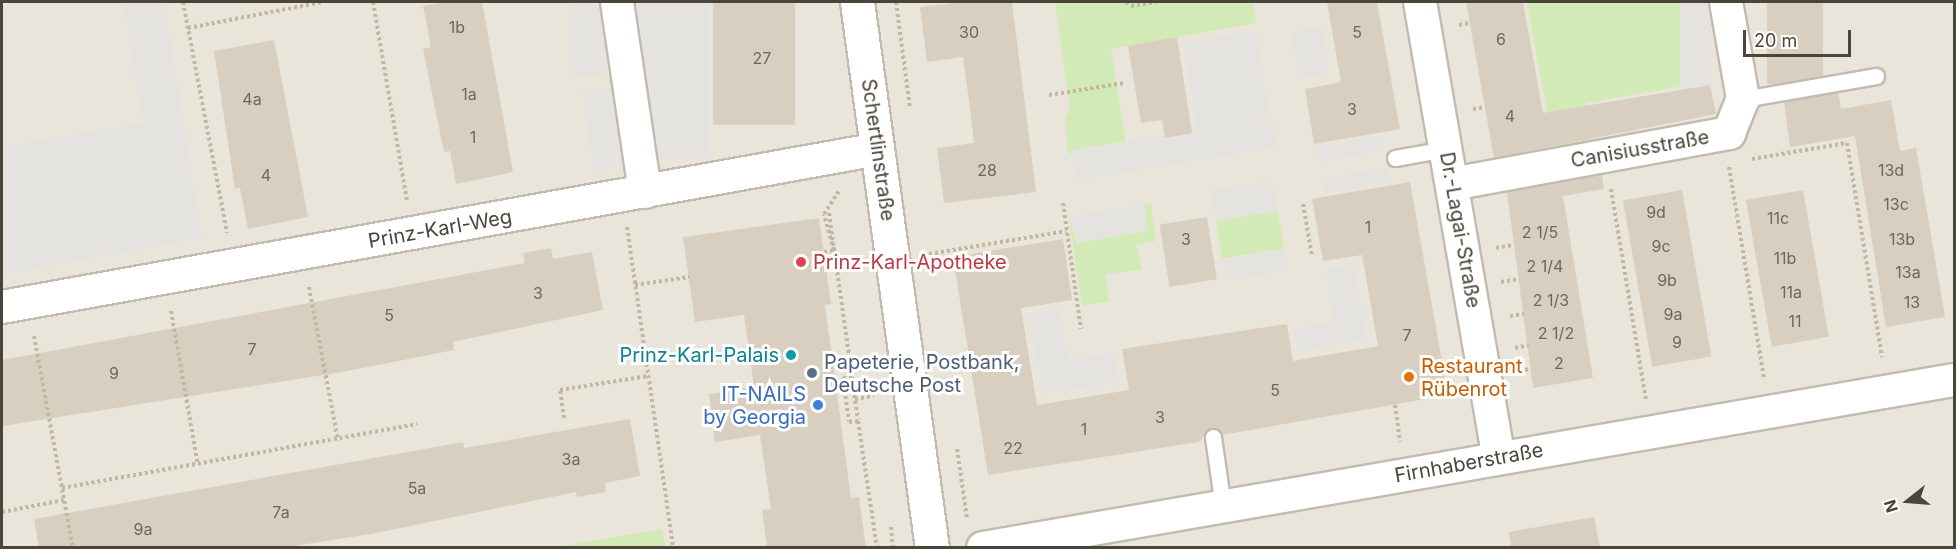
<!DOCTYPE html>
<html>
<head>
<meta charset="utf-8">
<style>
	body { margin:0 }
	#map { position:relative; width:1956px; height:549px; overflow:hidden; background:#f6f3ec; font-family:Inter,sans-serif }
	div>[style] { position:absolute }
	.residential>* { inset:0; background:#eae5da; transform-origin:0 0 }
	.green>* { inset:0; background:#d2eab5; transform-origin:0 0 }
	.parking>* { inset:0; background:#e5e3e0; transform-origin:0 0 }
	.building>* { inset:0; background:#d8cfc1; transform-origin:0 0 }
	.path>* { height:4px; margin-top:-2px; transform-origin:0; background:repeating-linear-gradient(90deg,#c4b79f 0 3px,transparent 0 6px) }
	.roads { filter:drop-shadow(2px 0 #c2bbae) drop-shadow(-2px 0 #c2bbae) drop-shadow(0 2px #c2bbae) drop-shadow(0 -2px #c2bbae) }
	.service>* { height:15px; margin:-7.5px; padding:0 7.5px; transform-origin:7.5px; border-radius:7.5px; background:#fff }
	.minor>* { height:32px; margin:-16px; padding:0 16px; transform-origin:16px; border-radius:16px; background:#fff }
	.tertiary>* { height:33px; margin:-16.5px; padding:0 16.5px; transform-origin:16.5px; border-radius:16.5px; background:#fff }
	.dots>* { width:16px; height:16px; translate:-50% -50%; box-sizing:border-box; border:3px solid #fff; border-radius:50% }
	span { translate:-50% -50%; white-space:nowrap; text-align:center; line-height:1.15; -webkit-text-stroke:6px #fff; paint-order:stroke }
	.number-label { font-size:16px; color:#6e675b }
	.number-label span { -webkit-text-stroke-width:0 }
	.street-label { font-size:20px; color:#4b4439 }
	.health-label { font-size:20px; color:#be3a42 }
	.left { translate:0 -50%; text-align:left }
	.culture-label { font-size:20px; color:#0d838f }
	.right { translate:-100% -50%; text-align:right }
	.service-label { font-size:20px; color:#4e5e75 }
	.food-label { font-size:20px; color:#c56008 }
	.shop-label { font-size:20px; color:#366cbe }
	.frame { position:absolute; inset:0; border:3px solid #4b4439; pointer-events:none }
	.north { position:absolute; left:1878px; top:471px; width:60px; height:60px; -webkit-text-stroke:4px #fff; paint-order:stroke; rotate:253deg; font-size:16px; font-weight:700; line-height:24px; text-align:center; color:#4b4439 }
	.north::after { content:''; display:block; margin:auto; width:21px; height:27px; background:#4b4439; clip-path:polygon(50% 0,100% 100%,50% 72%,0 100%) }
	.scale { position:absolute; left:1743px; top:30px; width:108px; height:27px; box-sizing:border-box; border:3px solid #4b4439; border-top:0; padding-left:8px; font-size:18px; line-height:21px; white-space:nowrap; color:#4b4439; -webkit-text-stroke:4px #fff; paint-order:stroke }
</style>
</head>
<body>
<div id="map">
	<div class="residential">
		<i style="left:2px;top:2px;width:1952px;height:545px"></i>
	</div>
	<div class="green">
		<i style="clip-path:polygon(1055px 2px,1253px 2px,1256px 23px,1111px 49px,1126px 144px,1068px 154px,1065px 122px,1070px 107px)"></i>
		<i style="clip-path:polygon(1527px 2px,1680px 2px,1695px 84px,1586px 103px,1591px 140px,1554px 149px)"></i>
		<i style="clip-path:polygon(1151px 204px,1156px 241px,1136px 244px,1142px 270px,1105px 274px,1109px 302px,1082px 305px,1069px 218px,1077px 243px,1148px 231px,1144px 205px)"></i>
		<i style="left:1278px;top:211px;width:38px;height:63px;rotate:81deg"></i>
		<i style="clip-path:polygon(662px 529px,665px 547px,557px 547px)"></i>
	</div>
	<div class="parking">
		<i style="clip-path:polygon(123px 2px,164px 2px,202px 238px,2px 274px,2px 147px,143px 123px)"></i>
		<i style="left:569px;top:2px;width:35px;height:73px"></i>
		<i style="left:631px;top:2px;width:78px;height:157px"></i>
		<i style="left:1680px;top:2px;width:30px;height:86px"></i>
		<i style="left:1321px;top:27px;width:46px;height:30px;rotate:80deg"></i>
		<i style="left:1256px;top:31px;width:86px;height:74px;rotate:81deg"></i>
		<i style="left:616px;top:87px;width:80px;height:34px;rotate:82deg"></i>
		<i style="left:1272px;top:118px;width:30px;height:203px;rotate:81deg"></i>
		<i style="left:1381px;top:135px;width:15px;height:66px;rotate:79deg"></i>
		<i style="left:1387px;top:167px;width:15px;height:66px;rotate:79deg"></i>
		<i style="left:1273px;top:181px;width:30px;height:63px;rotate:81deg"></i>
		<i style="left:1144px;top:205px;width:26px;height:72px;rotate:81deg"></i>
		<i style="left:1284px;top:249px;width:22px;height:63px;rotate:80deg"></i>
		<i style="clip-path:polygon(1354px 265px,1366px 339px,1297px 351px,1293px 329px,1334px 322px,1325px 271px)"></i>
		<i style="clip-path:polygon(1059px 309px,1068px 360px,1114px 353px,1118px 382px,1043px 394px,1030px 314px)"></i>
	</div>
	<div class="building">
		<i style="clip-path:polygon(447px 2px,482px 2px,513px 172px,456px 184px,450px 151px,444px 152px,423px 49px,431px 47px,423px 6px)"></i>
		<i style="left:713px;top:2px;width:82px;height:123px"></i>
		<i style="clip-path:polygon(962px 2px,1012px 2px,1036px 192px,944px 203px,937px 148px,974px 143px,969px 101px,963px 57px,927px 62px,920px 7px)"></i>
		<i style="clip-path:polygon(1327px 2px,1377px 2px,1400px 129px,1314px 144px,1305px 89px,1341px 82px)"></i>
		<i style="clip-path:polygon(1466px 2px,1523px 2px,1543px 113px,1710px 85px,1716px 114px,1494px 158px)"></i>
		<i style="left:1767px;top:2px;width:56px;height:82px"></i>
		<i style="clip-path:polygon(1177px 37px,1192px 133px,1165px 138px,1162px 120px,1141px 123px,1128px 46px)"></i>
		<i style="clip-path:polygon(274px 40px,308px 217px,248px 229px,240px 188px,235px 189px,214px 51px)"></i>
		<i style="clip-path:polygon(1838px 92px,1841px 109px,1891px 100px,1900px 151px,1916px 148px,1945px 317px,1886px 327px,1855px 136px,1790px 147px,1784px 102px)"></i>
		<i style="clip-path:polygon(1602px 175px,1604px 189px,1563px 196px,1593px 378px,1533px 388px,1507px 192px)"></i>
		<i style="clip-path:polygon(1410px 182px,1448px 395px,1222px 435px,1211px 428px,1199px 442px,988px 475px,953px 257px,1063px 239px,1072px 300px,1021px 308px,1037px 405px,1129px 390px,1122px 349px,1287px 324px,1293px 361px,1378px 346px,1362px 255px,1323px 261px,1312px 199px)"></i>
		<i style="left:1682px;top:190px;width:169px;height:60px;rotate:80deg"></i>
		<i style="left:1803px;top:190px;width:149px;height:58px;rotate:80deg"></i>
		<i style="left:1207px;top:217px;width:63px;height:48px;rotate:81deg"></i>
		<i style="clip-path:polygon(819px 218px,831px 304px,825px 305px,851px 498px,859px 497px,866px 548px,767px 548px,762px 510px,771px 509px,760px 435px,715px 442px,709px 394px,754px 387px,744px 315px,695px 322px,683px 237px)"></i>
		<i style="clip-path:polygon(551px 248px,553px 259px,592px 252px,603px 310px,453px 342px,454px 350px,342px 372px,2px 426px,2px 360px,525px 263px,523px 253px)"></i>
		<i style="clip-path:polygon(630px 419px,640px 476px,605px 483px,606px 492px,577px 497px,576px 492px,371px 534px,281px 548px,39px 548px,34px 519px,463px 442px,464px 448px)"></i>
		<i style="clip-path:polygon(1594px 517px,1600px 548px,1511px 548px,1509px 532px)"></i>
	</div>
	<div class="path">
		<i style="left:183px;top:2px;width:235px;rotate:79.2deg"></i>
		<i style="left:373px;top:2px;width:201px;rotate:80.3deg"></i>
		<i style="left:896px;top:2px;width:107px;rotate:82.5deg"></i>
		<i style="left:1126px;top:2px;width:6px;rotate:39deg"></i>
		<i style="left:1131px;top:6px;width:26px;rotate:-9deg"></i>
		<i style="left:1459px;top:25px;width:11px;rotate:-10deg"></i>
		<i style="left:188px;top:28px;width:137px;rotate:-10.9deg"></i>
		<i style="left:1049px;top:95px;width:76px;rotate:-9.1deg"></i>
		<i style="left:1473px;top:109px;width:12px;rotate:-9deg"></i>
		<i style="left:1752px;top:159px;width:96px;rotate:-9.6deg"></i>
		<i style="left:1847px;top:143px;width:217px;rotate:80.7deg"></i>
		<i style="left:1729px;top:167px;width:214px;rotate:80.6deg"></i>
		<i style="left:1611px;top:189px;width:215px;rotate:80.6deg"></i>
		<i style="left:1063px;top:203px;width:127px;rotate:81.9deg"></i>
		<i style="left:1303px;top:204px;width:53px;rotate:80.2deg"></i>
		<i style="left:829px;top:213px;width:166px;rotate:82deg"></i>
		<i style="left:852px;top:377px;width:9px;rotate:174deg"></i>
		<i style="left:843px;top:378px;width:44px;rotate:82.2deg"></i>
		<i style="left:849px;top:422px;width:9px;rotate:-6deg"></i>
		<i style="left:858px;top:421px;width:128px;rotate:81.5deg"></i>
		<i style="left:627px;top:227px;width:324px;rotate:81.8deg"></i>
		<i style="left:1496px;top:248px;width:17px;rotate:-10deg"></i>
		<i style="left:824px;top:252px;width:10px;rotate:-11deg"></i>
		<i style="left:834px;top:250px;width:37px;rotate:-106deg"></i>
		<i style="left:824px;top:214px;width:27px;rotate:-57deg"></i>
		<i style="left:929px;top:254px;width:139px;rotate:-9.5deg"></i>
		<i style="left:1501px;top:282px;width:17px;rotate:-10deg"></i>
		<i style="left:635px;top:285px;width:55px;rotate:-8.4deg"></i>
		<i style="left:309px;top:287px;width:156px;rotate:79.3deg"></i>
		<i style="left:171px;top:311px;width:156px;rotate:80.1deg"></i>
		<i style="left:1510px;top:316px;width:14px;rotate:-8deg"></i>
		<i style="left:34px;top:336px;width:216px;rotate:79.6deg"></i>
		<i style="left:1515px;top:348px;width:14px;rotate:-12deg"></i>
		<i style="left:1519px;top:371px;width:11px;rotate:-10deg"></i>
		<i style="left:852px;top:377px;width:43px;rotate:82.1deg"></i>
		<i style="left:855px;top:399px;width:19px;rotate:-9deg"></i>
		<i style="left:1395px;top:405px;width:37px;rotate:82deg"></i>
		<i style="left:564px;top:418px;width:28px;rotate:-98deg"></i>
		<i style="left:560px;top:390px;width:89px;rotate:-9deg"></i>
		<i style="left:957px;top:449px;width:70px;rotate:81.8deg"></i>
		<i style="left:62px;top:488px;width:361px;rotate:-10.2deg"></i>
		<i style="left:2px;top:512px;width:63px;rotate:-11deg"></i>
		<i style="left:891px;top:527px;width:21px;rotate:85deg"></i>
	</div>
	<div class="roads">
		<div class="service">
			<i style="left:1743px;top:99px;width:135px;rotate:-9.8deg"></i>
			<i style="left:1395px;top:158px;width:52px;rotate:-10deg"></i>
			<i style="left:1213px;top:437px;width:70px;rotate:81.8deg"></i>
		</div>
		<div class="minor">
			<i style="left:617px;top:2px;width:192px;rotate:81.6deg"></i>
			<i style="left:1420px;top:2px;width:463px;rotate:80.2deg"></i>
			<i style="left:1452px;top:184px;width:282px;rotate:-10.4deg"></i>
			<i style="left:1729px;top:133px;width:37px;rotate:-68deg"></i>
			<i style="left:1743px;top:99px;width:98px;rotate:-99.9deg"></i>
			<i style="left:2px;top:307px;width:890px;rotate:-10.22deg"></i>
			<i style="left:983px;top:548px;width:985px;rotate:-9.82deg"></i>
		</div>
		<div class="tertiary">
			<i style="left:857px;top:2px;width:551px;rotate:82.18deg"></i>
		</div>
	</div>
	<div class="dots">
		<i style="left:801px;top:262px;background:#e0444e"></i>
		<i style="left:791px;top:355px;background:#0f9aa8"></i>
		<i style="left:812px;top:373px;background:#5c6f8a"></i>
		<i style="left:1409px;top:377px;background:#e8710a"></i>
		<i style="left:818px;top:405px;background:#3f7fe0"></i>
	</div>
	<div class="number-label">
		<span style="left:457px;top:27px">1b</span>
		<span style="left:969px;top:32px">30</span>
		<span style="left:1357px;top:32px">5</span>
		<span style="left:1501px;top:39px">6</span>
		<span style="left:762px;top:58px">27</span>
		<span style="left:469px;top:94px">1a</span>
		<span style="left:252px;top:99px">4a</span>
		<span style="left:1352px;top:109px">3</span>
		<span style="left:1510px;top:116px">4</span>
		<span style="left:473px;top:137px">1</span>
		<span style="left:987px;top:170px">28</span>
		<span style="left:1891px;top:170px">13d</span>
		<span style="left:266px;top:175px">4</span>
		<span style="left:1896px;top:204px">13c</span>
		<span style="left:1656px;top:212px">9d</span>
		<span style="left:1778px;top:218px">11c</span>
		<span style="left:1368px;top:227px">1</span>
		<span style="left:1540px;top:232px">2 1/5</span>
		<span style="left:1186px;top:239px">3</span>
		<span style="left:1902px;top:239px">13b</span>
		<span style="left:1661px;top:246px">9c</span>
		<span style="left:1785px;top:258px">11b</span>
		<span style="left:1545px;top:266px">2 1/4</span>
		<span style="left:1908px;top:272px">13a</span>
		<span style="left:1667px;top:280px">9b</span>
		<span style="left:1791px;top:292px">11a</span>
		<span style="left:538px;top:293px">3</span>
		<span style="left:1551px;top:300px">2 1/3</span>
		<span style="left:1912px;top:302px">13</span>
		<span style="left:1673px;top:314px">9a</span>
		<span style="left:389px;top:315px">5</span>
		<span style="left:1795px;top:321px">11</span>
		<span style="left:1556px;top:333px">2 1/2</span>
		<span style="left:1407px;top:335px">7</span>
		<span style="left:1677px;top:342px">9</span>
		<span style="left:252px;top:349px">7</span>
		<span style="left:1559px;top:363px">2</span>
		<span style="left:114px;top:373px">9</span>
		<span style="left:1275px;top:390px">5</span>
		<span style="left:1160px;top:417px">3</span>
		<span style="left:1084px;top:429px">1</span>
		<span style="left:1013px;top:448px">22</span>
		<span style="left:571px;top:459px">3a</span>
		<span style="left:417px;top:488px">5a</span>
		<span style="left:281px;top:512px">7a</span>
		<span style="left:143px;top:529px">9a</span>
	</div>
	<div class="street-label">
		<span style="left:1640px;top:149px;rotate:-10deg">Canisiusstraße</span>
		<span style="left:878px;top:150px;rotate:82deg">Schertlinstraße</span>
		<span style="left:440px;top:229px;rotate:-10deg">Prinz-Karl-Weg</span>
		<span style="left:1460px;top:230px;rotate:80deg">Dr.-Lagai-Straße</span>
		<span style="left:1469px;top:463px;rotate:-10deg">Firnhaberstraße</span>
	</div>
	<div class="health-label">
		<span class="left" style="left:813px;top:262px">Prinz-Karl-Apotheke</span>
	</div>
	<div class="culture-label">
		<span class="right" style="left:779px;top:355px">Prinz-Karl-Palais</span>
	</div>
	<div class="service-label">
		<span class="left" style="left:824px;top:374px">Papeterie, Postbank,<br>Deutsche Post</span>
	</div>
	<div class="food-label">
		<span class="left" style="left:1421px;top:378px">Restaurant<br>Rübenrot</span>
	</div>
	<div class="shop-label">
		<span class="right" style="left:806px;top:406px">IT-NAILS<br>by Georgia</span>
	</div>
	<div class="frame"></div>
	<div class="north">N</div>
	<div class="scale">20 m</div>
</div>
</body>
</html>
